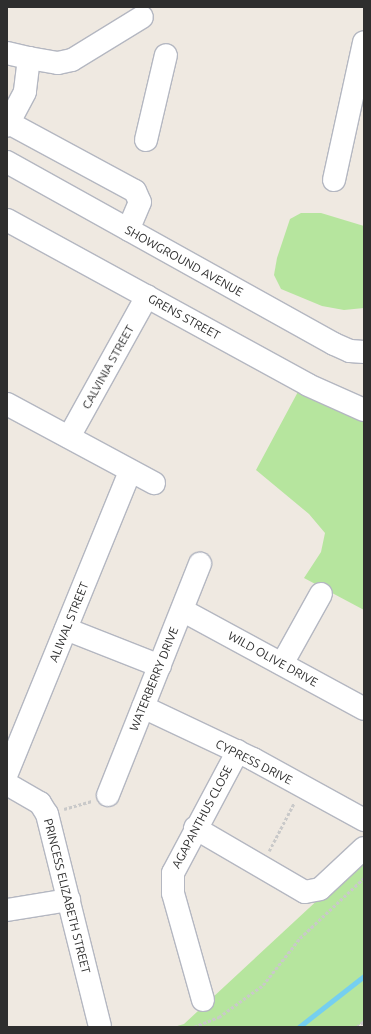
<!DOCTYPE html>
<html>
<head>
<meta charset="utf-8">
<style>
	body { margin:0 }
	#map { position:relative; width:371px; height:1034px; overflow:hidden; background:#efe9e1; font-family:Ubuntu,sans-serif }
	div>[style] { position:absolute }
	.green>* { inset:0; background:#b6e59e }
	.stream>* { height:4.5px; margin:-2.25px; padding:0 2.25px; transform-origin:2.25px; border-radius:2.25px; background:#75cff0 }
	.path>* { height:2.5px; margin-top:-1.25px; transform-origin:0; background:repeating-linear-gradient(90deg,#c9c9c9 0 3px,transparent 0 5px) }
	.roads { filter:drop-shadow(1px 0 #b4b7c1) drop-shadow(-1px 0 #b4b7c1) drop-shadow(0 1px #b4b7c1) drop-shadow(0 -1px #b4b7c1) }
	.minor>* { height:22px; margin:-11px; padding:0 11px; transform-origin:11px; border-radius:11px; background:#fff }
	span { translate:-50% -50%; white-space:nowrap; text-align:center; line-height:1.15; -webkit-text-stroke:3px #fff; paint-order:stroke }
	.street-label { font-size:12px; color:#2e2e2e }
	.frame { position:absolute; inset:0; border:8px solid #2e2e2e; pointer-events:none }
</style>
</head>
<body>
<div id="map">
	<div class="green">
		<i style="clip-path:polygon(301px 213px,321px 213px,364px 226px,364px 308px,344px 310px,322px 306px,281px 289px,274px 275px,277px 258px,290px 219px)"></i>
		<i style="clip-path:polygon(300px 388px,364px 417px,364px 610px,304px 578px,321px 552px,325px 533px,309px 514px,256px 470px)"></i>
		<i style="clip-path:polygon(364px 857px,364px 1021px,357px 1027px,174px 1027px,184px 1024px)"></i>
	</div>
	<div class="stream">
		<i style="left:299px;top:1027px;width:83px;rotate:-38.1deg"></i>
	</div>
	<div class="path">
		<i style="left:64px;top:809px;width:29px;rotate:-16deg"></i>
		<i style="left:269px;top:851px;width:54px;rotate:-62.5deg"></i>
		<i style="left:194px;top:1027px;width:27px;rotate:-22deg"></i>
		<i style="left:219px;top:1017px;width:54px;rotate:-36deg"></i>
		<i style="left:263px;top:985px;width:60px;rotate:-51.8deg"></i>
		<i style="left:300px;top:938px;width:88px;rotate:-43.2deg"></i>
		<i style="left:357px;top:1027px;width:9px;rotate:-41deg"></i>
	</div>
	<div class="roads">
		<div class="minor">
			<i style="left:7px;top:53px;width:23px;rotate:13deg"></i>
			<i style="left:29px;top:58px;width:34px;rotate:97deg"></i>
			<i style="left:25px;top:92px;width:38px;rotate:118deg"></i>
			<i style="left:29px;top:58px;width:29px;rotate:10deg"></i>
			<i style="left:58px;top:63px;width:14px;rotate:-12deg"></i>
			<i style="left:72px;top:60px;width:82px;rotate:-31.6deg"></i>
			<i style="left:9px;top:123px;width:143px;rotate:28.4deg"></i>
			<i style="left:135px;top:191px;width:12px;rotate:66deg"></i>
			<i style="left:140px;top:202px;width:30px;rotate:113deg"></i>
			<i style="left:146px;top:140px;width:87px;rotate:-76.8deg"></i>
			<i style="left:7px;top:162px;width:374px;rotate:29.1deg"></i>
			<i style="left:334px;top:344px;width:17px;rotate:24deg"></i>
			<i style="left:350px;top:351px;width:14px;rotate:4deg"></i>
			<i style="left:334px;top:180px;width:141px;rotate:-77.7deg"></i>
			<i style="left:7px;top:220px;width:343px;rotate:28.7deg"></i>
			<i style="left:308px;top:385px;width:61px;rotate:24.1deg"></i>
			<i style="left:7px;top:404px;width:167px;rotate:28.3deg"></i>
			<i style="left:69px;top:437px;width:161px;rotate:-61deg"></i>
			<i style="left:182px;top:610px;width:207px;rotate:28.5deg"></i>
			<i style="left:66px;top:629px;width:101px;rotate:21.5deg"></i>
			<i style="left:282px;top:664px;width:80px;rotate:-60.9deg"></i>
			<i style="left:143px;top:707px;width:122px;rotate:25.3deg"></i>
			<i style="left:253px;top:759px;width:127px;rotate:28.8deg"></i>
			<i style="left:7px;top:773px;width:326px;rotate:-67.8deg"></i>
			<i style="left:7px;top:784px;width:38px;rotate:30deg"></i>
			<i style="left:40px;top:803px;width:13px;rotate:58deg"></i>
			<i style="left:47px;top:814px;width:219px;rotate:76deg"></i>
			<i style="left:108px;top:795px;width:249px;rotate:-68.3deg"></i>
			<i style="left:195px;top:828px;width:127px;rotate:30.2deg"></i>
			<i style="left:305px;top:892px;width:15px;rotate:-11deg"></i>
			<i style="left:320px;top:889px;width:60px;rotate:-43deg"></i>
			<i style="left:7px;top:910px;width:63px;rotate:-9.2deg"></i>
			<i style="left:203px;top:1000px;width:111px;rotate:-105.7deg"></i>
			<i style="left:173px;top:893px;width:20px;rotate:-90deg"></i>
			<i style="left:173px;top:873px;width:138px;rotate:-62deg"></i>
		</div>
	</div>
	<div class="street-label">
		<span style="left:184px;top:261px;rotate:29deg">SHOWGROUND AVENUE</span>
		<span style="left:184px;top:317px;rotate:29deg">GRENS STREET</span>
		<span style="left:108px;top:367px;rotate:-61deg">CALVINIA STREET</span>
		<span style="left:69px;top:622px;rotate:-68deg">ALIWAL STREET</span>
		<span style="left:273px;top:659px;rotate:29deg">WILD OLIVE DRIVE</span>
		<span style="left:154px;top:679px;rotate:-68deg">WATERBERRY DRIVE</span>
		<span style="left:254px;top:762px;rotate:27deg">CYPRESS DRIVE</span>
		<span style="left:202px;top:817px;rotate:-62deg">AGAPANTHUS CLOSE</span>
		<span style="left:67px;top:896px;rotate:76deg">PRINCESS ELIZABETH STREET</span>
	</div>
	<div class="frame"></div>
</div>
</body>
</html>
